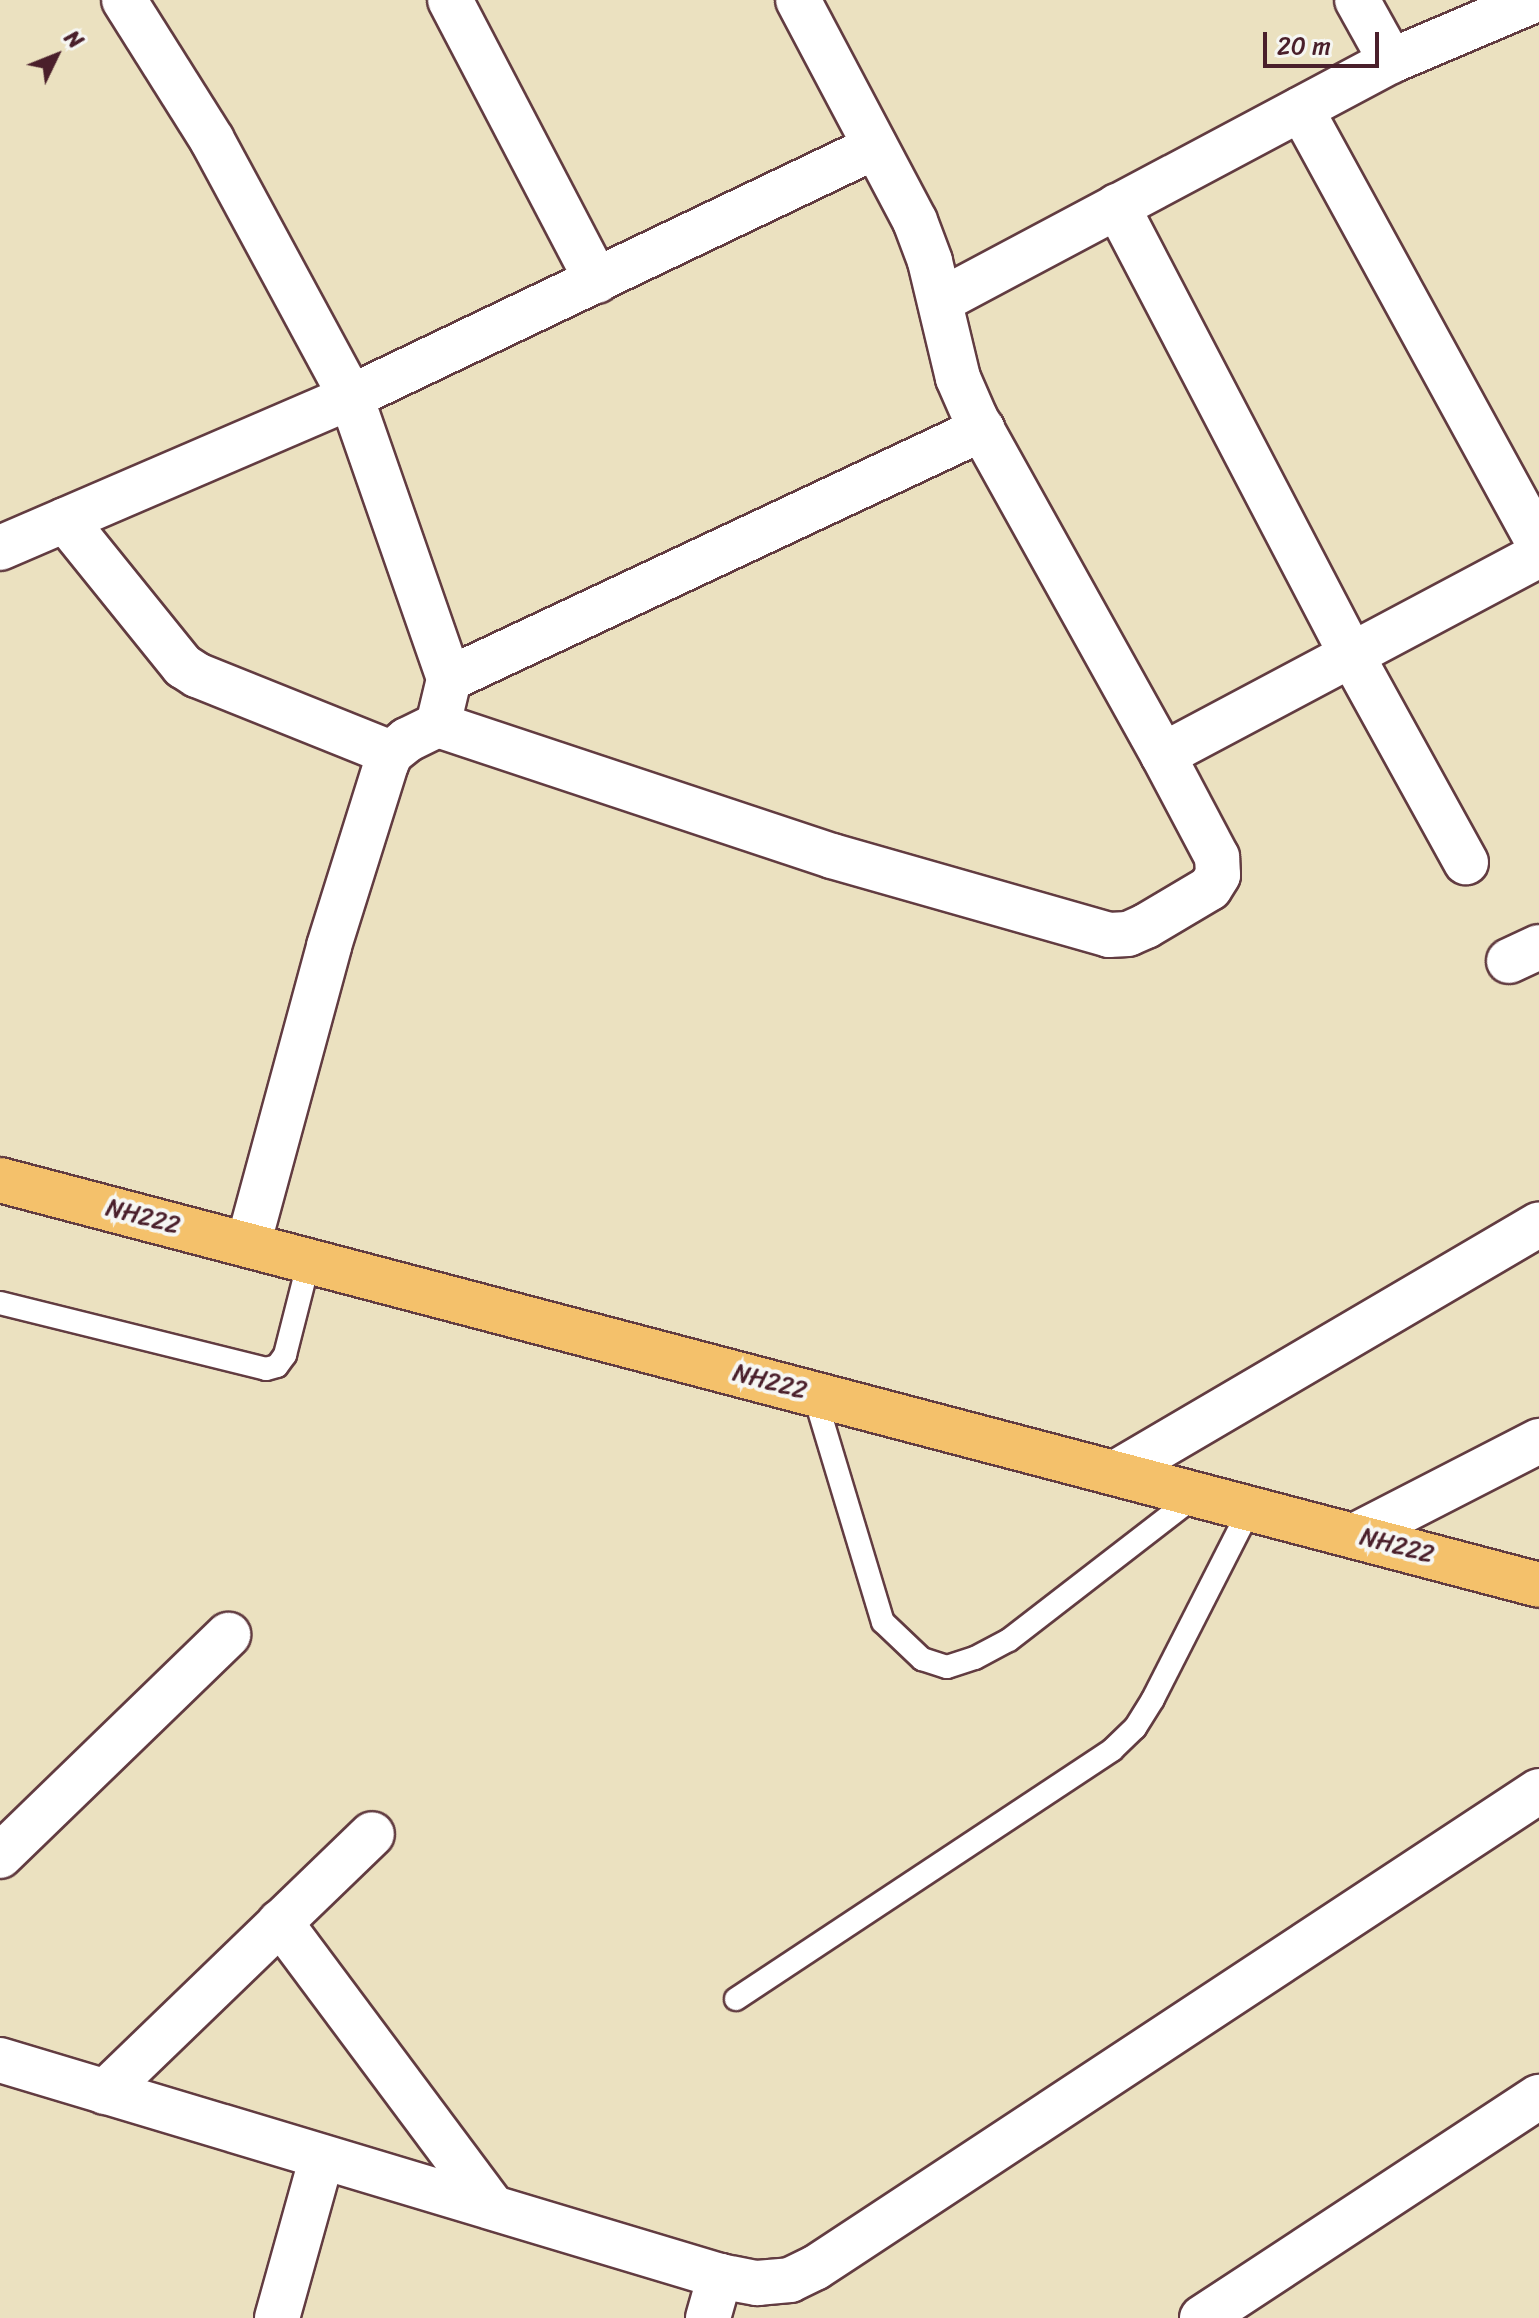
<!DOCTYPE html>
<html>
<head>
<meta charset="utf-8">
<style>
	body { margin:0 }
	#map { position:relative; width:1539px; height:2318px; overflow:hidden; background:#ebe1c0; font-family:Sriracha,sans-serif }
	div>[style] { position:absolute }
	.roads { filter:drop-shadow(2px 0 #623c41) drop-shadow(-2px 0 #623c41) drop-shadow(0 2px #623c41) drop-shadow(0 -2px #623c41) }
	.lane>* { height:22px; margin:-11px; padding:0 11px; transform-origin:11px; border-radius:11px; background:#fff }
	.street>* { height:44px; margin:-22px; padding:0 22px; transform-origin:22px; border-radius:22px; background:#fff }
	.primary>* { height:44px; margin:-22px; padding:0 22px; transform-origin:22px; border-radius:22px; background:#f4c16b }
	span { translate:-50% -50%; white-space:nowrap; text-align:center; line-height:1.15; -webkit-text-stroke:8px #f6f6f2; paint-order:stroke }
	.street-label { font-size:24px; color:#4a1f2b }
	.north { position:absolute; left:16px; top:16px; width:80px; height:80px; -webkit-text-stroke:6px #f6f6f2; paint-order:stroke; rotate:47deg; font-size:22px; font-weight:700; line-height:32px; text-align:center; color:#4a1f2b }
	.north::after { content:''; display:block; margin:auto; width:28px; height:36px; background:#4a1f2b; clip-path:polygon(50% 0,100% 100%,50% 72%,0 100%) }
	.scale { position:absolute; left:1263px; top:32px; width:116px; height:36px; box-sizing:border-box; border:4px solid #4a1f2b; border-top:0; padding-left:10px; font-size:24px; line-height:28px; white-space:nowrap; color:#4a1f2b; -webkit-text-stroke:6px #f6f6f2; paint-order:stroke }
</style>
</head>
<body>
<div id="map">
	<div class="roads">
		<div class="lane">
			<i style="left:0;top:1303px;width:274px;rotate:13.9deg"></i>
			<i style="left:266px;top:1369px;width:11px;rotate:-15deg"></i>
			<i style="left:277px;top:1366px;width:14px;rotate:-54deg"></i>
			<i style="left:285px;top:1355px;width:97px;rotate:-75.7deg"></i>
			<i style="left:814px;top:1394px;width:238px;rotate:73.2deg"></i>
			<i style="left:883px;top:1622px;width:54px;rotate:43.5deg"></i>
			<i style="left:922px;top:1659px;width:26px;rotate:18deg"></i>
			<i style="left:947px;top:1667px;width:29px;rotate:-18deg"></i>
			<i style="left:975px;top:1658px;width:38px;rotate:-28deg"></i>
			<i style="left:1009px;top:1640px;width:239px;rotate:-37.7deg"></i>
			<i style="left:736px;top:1999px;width:451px;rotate:-33.5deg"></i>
			<i style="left:1112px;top:1750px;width:32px;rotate:-44deg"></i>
			<i style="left:1135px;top:1728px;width:34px;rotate:-58deg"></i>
			<i style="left:1153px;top:1699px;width:216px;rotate:-63deg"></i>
		</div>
		<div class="street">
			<i style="left:124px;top:0;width:165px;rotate:57.8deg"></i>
			<i style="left:212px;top:140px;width:292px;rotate:61.6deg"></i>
			<i style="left:351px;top:397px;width:299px;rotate:70.8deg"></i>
			<i style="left:449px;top:679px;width:47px;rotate:103.4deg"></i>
			<i style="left:450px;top:0;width:317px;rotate:62.4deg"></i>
			<i style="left:1357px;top:0;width:70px;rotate:60.9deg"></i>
			<i style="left:1301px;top:109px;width:496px;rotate:61.3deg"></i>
			<i style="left:1117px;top:206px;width:505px;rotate:62.42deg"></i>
			<i style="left:1351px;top:654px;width:238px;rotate:61.1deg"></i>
			<i style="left:940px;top:301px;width:511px;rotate:-28.02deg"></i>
			<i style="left:1391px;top:61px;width:156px;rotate:-23deg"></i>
			<i style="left:65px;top:520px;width:188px;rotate:51.1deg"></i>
			<i style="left:183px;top:666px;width:17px;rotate:33deg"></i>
			<i style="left:197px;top:675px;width:209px;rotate:21.9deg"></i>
			<i style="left:0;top:548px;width:382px;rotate:-23.3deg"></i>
			<i style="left:351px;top:397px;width:581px;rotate:-25.51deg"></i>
			<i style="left:449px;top:679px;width:589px;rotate:-25.13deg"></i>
			<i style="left:1163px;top:755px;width:426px;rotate:-28deg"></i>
			<i style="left:1509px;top:961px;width:33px;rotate:-25deg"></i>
			<i style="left:248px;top:1245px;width:310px;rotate:-74.8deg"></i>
			<i style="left:329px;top:946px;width:191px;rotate:-72.6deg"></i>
			<i style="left:386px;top:764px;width:12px;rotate:-66deg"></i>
			<i style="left:391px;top:753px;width:21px;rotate:-39deg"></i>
			<i style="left:407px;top:740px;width:34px;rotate:-26deg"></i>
			<i style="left:438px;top:725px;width:415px;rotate:18.4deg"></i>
			<i style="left:832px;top:856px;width:288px;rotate:15.9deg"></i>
			<i style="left:1109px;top:935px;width:19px;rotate:-3deg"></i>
			<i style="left:1128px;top:934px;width:20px;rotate:-24deg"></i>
			<i style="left:1146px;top:926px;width:74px;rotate:-30.7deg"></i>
			<i style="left:1210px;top:888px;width:15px;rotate:-58deg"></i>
			<i style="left:1218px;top:875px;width:18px;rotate:-93deg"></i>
			<i style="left:1217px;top:857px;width:115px;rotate:-117.9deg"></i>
			<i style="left:1163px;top:755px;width:387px;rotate:-119.1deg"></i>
			<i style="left:975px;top:417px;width:43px;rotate:-113.6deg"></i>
			<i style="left:958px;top:378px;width:120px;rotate:-103.5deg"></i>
			<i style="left:930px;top:261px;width:43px;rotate:-110.6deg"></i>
			<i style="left:915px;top:221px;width:250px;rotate:-117.9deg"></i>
			<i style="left:1117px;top:1472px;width:489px;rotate:-30.4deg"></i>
			<i style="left:1356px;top:1535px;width:206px;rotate:-27.2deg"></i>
			<i style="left:0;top:1856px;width:318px;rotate:-44.1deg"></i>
			<i style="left:280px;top:1922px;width:352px;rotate:53.3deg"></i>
			<i style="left:0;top:2060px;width:752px;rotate:16.7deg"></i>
			<i style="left:720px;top:2276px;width:38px;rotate:11deg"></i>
			<i style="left:757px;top:2283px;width:33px;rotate:-5deg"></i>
			<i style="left:790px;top:2280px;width:28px;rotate:-26deg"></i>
			<i style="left:815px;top:2268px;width:867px;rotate:-33.38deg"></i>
			<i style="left:105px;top:2092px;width:371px;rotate:-44deg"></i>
			<i style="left:277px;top:2318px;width:167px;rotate:-74.4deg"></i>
			<i style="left:708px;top:2318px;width:44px;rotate:-74.1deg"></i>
			<i style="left:1202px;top:2318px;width:403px;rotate:-33.3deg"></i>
		</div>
		<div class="primary">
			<i style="left:0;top:1180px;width:1591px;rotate:14.74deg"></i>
		</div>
	</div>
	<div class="street-label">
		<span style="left:143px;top:1217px;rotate:15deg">NH222</span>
		<span style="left:770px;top:1382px;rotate:15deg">NH222</span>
		<span style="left:1397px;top:1546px;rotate:15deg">NH222</span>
	</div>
	<div class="north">N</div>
	<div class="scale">20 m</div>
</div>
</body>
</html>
